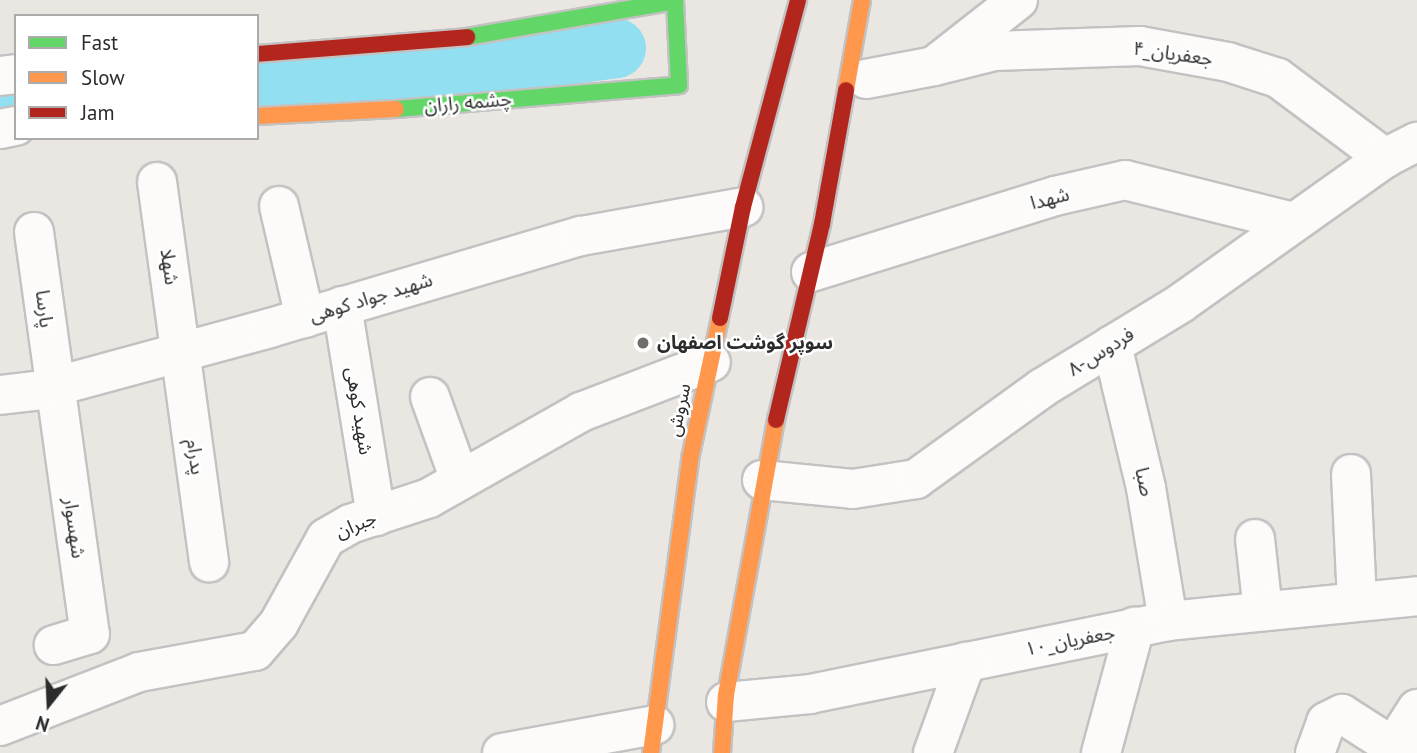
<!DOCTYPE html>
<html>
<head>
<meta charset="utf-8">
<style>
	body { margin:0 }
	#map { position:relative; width:1417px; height:753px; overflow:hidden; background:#eae6e1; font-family:"PT Sans","Noto Sans Arabic",sans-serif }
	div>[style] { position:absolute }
	.river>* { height:60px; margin:-30px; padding:0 30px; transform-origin:30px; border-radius:30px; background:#91dff0 }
	.roads { filter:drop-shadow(2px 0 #c3c2c2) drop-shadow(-2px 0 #c3c2c2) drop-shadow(0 2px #c3c2c2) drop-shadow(0 -2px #c3c2c2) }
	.street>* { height:38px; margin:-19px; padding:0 19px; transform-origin:19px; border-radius:19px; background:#fcfbfa }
	.fast>* { height:16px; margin:-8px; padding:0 8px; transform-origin:8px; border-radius:8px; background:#63d668 }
	.slow>* { height:16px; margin:-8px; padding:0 8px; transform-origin:8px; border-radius:8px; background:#ff974d }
	.jam>* { height:16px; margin:-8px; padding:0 8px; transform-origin:8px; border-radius:8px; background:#b3261e }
	.dots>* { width:19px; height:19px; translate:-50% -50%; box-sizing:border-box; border:4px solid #fff; border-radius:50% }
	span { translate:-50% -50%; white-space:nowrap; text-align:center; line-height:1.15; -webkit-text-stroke:5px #fff; paint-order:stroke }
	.street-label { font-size:19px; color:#2c2c2c }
	.poi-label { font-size:19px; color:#2c2c2c; font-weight:700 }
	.left { translate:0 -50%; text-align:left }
	.legend { position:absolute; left:14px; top:14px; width:245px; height:126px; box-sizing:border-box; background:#fff; border:2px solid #ababab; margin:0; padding:9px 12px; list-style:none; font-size:21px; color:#2c2c2c }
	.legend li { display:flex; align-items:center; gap:14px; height:35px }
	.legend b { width:35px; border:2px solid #ababab }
	.north { position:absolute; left:14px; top:669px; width:70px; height:70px; -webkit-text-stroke:5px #fff; paint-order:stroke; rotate:198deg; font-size:19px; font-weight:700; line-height:28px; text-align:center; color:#2c2c2c }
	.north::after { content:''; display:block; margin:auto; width:24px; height:32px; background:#2c2c2c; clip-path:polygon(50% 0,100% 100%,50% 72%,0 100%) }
</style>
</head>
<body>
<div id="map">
	<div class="river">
		<i style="left:257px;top:83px;width:125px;rotate:-1.8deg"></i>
		<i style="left:382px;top:79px;width:236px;rotate:-7.5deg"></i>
		<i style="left:0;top:106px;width:16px;rotate:-11deg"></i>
	</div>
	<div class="roads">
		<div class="street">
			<i style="left:934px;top:66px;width:62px;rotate:-14deg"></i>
			<i style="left:994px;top:51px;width:146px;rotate:-2deg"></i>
			<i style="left:1140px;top:46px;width:89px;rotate:10.3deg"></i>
			<i style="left:1228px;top:62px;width:52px;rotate:17.7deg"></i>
			<i style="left:1278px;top:78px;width:134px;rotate:36.8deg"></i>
			<i style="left:0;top:76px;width:16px;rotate:-7deg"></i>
			<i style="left:866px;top:79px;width:69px;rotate:-10.8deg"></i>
			<i style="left:934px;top:66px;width:107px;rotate:-38.2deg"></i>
			<i style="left:0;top:129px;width:16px;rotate:-11deg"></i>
			<i style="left:157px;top:182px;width:384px;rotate:82.2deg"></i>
			<i style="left:279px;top:206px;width:115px;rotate:76.9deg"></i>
			<i style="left:34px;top:232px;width:406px;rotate:82.1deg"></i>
			<i style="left:90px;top:634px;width:38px;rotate:163deg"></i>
			<i style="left:811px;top:272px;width:256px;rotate:-17.3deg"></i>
			<i style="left:1055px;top:196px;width:72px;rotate:-12.9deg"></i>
			<i style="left:1125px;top:180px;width:174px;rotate:14deg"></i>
			<i style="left:342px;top:306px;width:213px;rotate:80.8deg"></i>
			<i style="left:1112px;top:345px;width:147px;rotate:76.6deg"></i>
			<i style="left:1146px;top:488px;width:135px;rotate:80.6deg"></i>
			<i style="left:0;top:395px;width:42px;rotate:-6.8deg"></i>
			<i style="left:42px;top:390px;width:236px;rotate:-15.2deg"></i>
			<i style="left:270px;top:328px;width:324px;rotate:-16.5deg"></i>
			<i style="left:581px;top:236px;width:165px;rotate:-10.1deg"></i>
			<i style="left:430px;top:397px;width:88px;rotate:70.1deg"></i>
			<i style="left:1351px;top:474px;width:127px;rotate:87.3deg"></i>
			<i style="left:762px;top:480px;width:91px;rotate:5.6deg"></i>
			<i style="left:853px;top:489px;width:64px;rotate:-9deg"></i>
			<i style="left:916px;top:479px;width:155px;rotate:-35.8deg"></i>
			<i style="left:1042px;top:388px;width:163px;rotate:-31.4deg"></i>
			<i style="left:1181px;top:303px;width:250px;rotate:-35.4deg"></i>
			<i style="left:1385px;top:158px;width:36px;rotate:-27deg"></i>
			<i style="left:1255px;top:539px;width:72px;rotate:83.7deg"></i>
			<i style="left:726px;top:702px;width:84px;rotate:-5.4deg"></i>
			<i style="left:810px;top:694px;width:365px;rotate:-11.5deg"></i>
			<i style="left:1168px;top:621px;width:250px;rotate:-5.7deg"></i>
			<i style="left:0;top:726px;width:149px;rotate:-21.2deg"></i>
			<i style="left:139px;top:672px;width:118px;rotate:-10.3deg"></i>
			<i style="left:255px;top:651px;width:37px;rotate:-49deg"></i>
			<i style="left:279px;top:623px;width:97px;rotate:-61.1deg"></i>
			<i style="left:326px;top:538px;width:28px;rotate:-30deg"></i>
			<i style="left:350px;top:524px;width:83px;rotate:-18.2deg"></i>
			<i style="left:429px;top:498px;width:175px;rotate:-29.5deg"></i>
			<i style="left:581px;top:412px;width:139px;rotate:-21deg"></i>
			<i style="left:1394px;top:745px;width:43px;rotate:-57.4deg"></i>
			<i style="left:502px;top:753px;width:155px;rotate:-10.4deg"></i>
			<i style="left:933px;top:753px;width:97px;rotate:-70.1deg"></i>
			<i style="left:1101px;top:753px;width:131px;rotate:-74.9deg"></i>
			<i style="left:1315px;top:753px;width:33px;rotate:-70deg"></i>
			<i style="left:1326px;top:722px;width:18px;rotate:-27deg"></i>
			<i style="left:1342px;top:714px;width:72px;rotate:32.6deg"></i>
		</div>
		<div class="fast">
			<i style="left:396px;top:109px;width:284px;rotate:-4.8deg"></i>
			<i style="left:679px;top:85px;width:84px;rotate:-92.7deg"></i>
			<i style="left:675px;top:1px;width:211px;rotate:170.2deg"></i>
		</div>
		<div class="slow">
			<i style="left:846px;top:90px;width:91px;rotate:-79.9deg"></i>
			<i style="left:257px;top:116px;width:139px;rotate:-2.9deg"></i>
			<i style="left:651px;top:753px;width:297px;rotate:-82.4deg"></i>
			<i style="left:690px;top:459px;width:144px;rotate:-78deg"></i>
			<i style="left:722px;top:753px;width:58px;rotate:-86.1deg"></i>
			<i style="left:726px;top:695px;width:280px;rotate:-79.7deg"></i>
		</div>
		<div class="jam">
			<i style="left:257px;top:54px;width:211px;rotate:-4.6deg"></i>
			<i style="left:720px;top:318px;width:113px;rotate:-78.3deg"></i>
			<i style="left:743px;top:207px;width:214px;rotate:-75.1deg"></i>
			<i style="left:776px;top:420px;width:201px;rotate:-76.8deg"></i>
			<i style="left:822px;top:224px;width:136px;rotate:-79.8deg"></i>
		</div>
	</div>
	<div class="dots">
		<i style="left:643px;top:343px;background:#6e6d6b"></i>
	</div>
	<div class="street-label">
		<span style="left:1173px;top:54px;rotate:8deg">۴_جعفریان</span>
		<span style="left:468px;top:103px;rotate:-5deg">چشمه راران</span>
		<span style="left:1050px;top:199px;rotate:-15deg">شهدا</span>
		<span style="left:169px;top:267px;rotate:82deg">شهلا</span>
		<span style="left:371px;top:298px;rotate:-17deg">شهید جواد کوهی</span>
		<span style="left:44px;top:309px;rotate:83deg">پارسا</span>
		<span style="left:1101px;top:352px;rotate:-32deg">۸-فردوس</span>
		<span style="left:679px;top:410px;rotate:-78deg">سروش</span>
		<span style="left:359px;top:411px;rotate:81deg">شهید کوهی</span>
		<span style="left:195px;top:457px;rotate:82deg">پدرام</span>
		<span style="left:1144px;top:482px;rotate:78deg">صبا</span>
		<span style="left:356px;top:525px;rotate:-22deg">جبران</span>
		<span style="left:74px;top:528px;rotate:82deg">شهسوار</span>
		<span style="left:1070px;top:641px;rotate:-11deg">۱۰_جعفریان</span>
	</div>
	<div class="poi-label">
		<span class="left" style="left:657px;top:343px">سوپر گوشت اصفهان</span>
	</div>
	<ul class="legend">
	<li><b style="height:9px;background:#63d668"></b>Fast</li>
	<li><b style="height:9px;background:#ff974d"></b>Slow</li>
	<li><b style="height:9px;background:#b3261e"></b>Jam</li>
	</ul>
	<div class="north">N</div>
</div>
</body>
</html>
